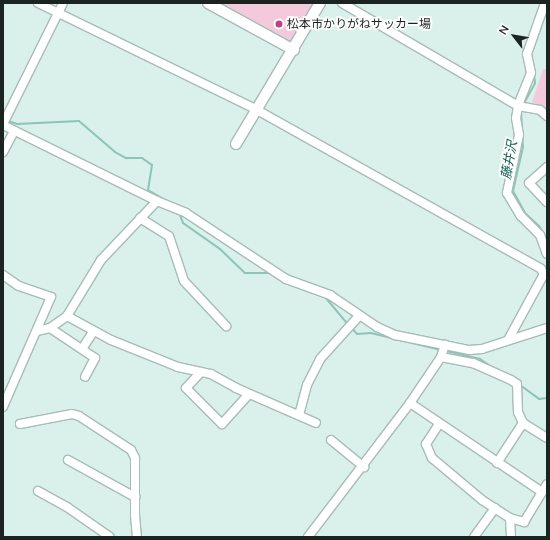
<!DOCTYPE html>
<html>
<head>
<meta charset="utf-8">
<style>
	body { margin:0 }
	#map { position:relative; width:550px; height:540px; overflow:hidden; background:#daf0ea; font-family:Mulish,"Noto Sans JP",sans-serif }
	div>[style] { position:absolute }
	.green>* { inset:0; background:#f3cadc }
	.stream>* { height:2px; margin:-1px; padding:0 1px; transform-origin:1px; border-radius:1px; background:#8bc5b7 }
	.roads { filter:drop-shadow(1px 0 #a7bcb6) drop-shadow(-1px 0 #a7bcb6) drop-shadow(0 1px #a7bcb6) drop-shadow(0 -1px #a7bcb6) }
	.minor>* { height:8px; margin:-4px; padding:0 4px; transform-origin:4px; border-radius:4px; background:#fff }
	.tertiary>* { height:10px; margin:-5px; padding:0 5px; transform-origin:5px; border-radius:5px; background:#fff }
	.dots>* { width:11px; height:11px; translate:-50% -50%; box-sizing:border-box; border:2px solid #fff; border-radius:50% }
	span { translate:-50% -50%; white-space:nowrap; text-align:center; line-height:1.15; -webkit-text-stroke:3.5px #fff; paint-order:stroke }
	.poi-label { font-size:12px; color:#1c2422 }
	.left { translate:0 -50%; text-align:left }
	.water-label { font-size:13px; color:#136052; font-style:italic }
	.frame { position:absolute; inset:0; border:4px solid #1c2422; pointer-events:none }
	.north { position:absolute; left:494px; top:16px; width:40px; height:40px; -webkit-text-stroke:3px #fff; paint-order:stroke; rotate:301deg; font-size:11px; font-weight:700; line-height:16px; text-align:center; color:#1c2422 }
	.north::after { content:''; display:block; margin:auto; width:14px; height:18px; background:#1c2422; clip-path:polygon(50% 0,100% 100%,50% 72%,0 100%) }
</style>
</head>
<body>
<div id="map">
	<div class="green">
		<i style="clip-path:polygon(216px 3px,315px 3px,293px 41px,287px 42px)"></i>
		<i style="clip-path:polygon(543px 69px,547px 69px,547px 111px,532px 102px)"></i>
	</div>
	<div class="stream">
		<i style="left:533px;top:49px;width:23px;rotate:-70deg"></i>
		<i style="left:523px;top:105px;width:25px;rotate:-61deg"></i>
		<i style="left:535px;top:83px;width:18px;rotate:-96deg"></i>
		<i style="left:521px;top:110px;width:37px;rotate:87deg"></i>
		<i style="left:523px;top:147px;width:45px;rotate:102.8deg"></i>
		<i style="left:513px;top:191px;width:25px;rotate:61deg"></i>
		<i style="left:525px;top:213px;width:19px;rotate:43deg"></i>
		<i style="left:539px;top:226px;width:16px;rotate:60deg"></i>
		<i style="left:8px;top:121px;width:9px;rotate:18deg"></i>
		<i style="left:17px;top:124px;width:62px;rotate:-2.8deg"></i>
		<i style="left:79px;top:121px;width:48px;rotate:40.7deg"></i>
		<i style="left:115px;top:152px;width:13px;rotate:29deg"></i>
		<i style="left:126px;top:158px;width:16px"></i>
		<i style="left:142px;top:158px;width:12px;rotate:35deg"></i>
		<i style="left:152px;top:165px;width:25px;rotate:99deg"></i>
		<i style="left:148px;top:190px;width:34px;rotate:30deg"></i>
		<i style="left:179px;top:213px;width:11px;rotate:68deg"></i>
		<i style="left:183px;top:223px;width:45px;rotate:35.1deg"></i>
		<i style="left:220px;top:249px;width:35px;rotate:44deg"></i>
		<i style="left:245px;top:273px;width:25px"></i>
		<i style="left:325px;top:297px;width:35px;rotate:50deg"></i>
		<i style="left:351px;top:327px;width:9px;rotate:49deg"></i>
		<i style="left:357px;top:334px;width:14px;rotate:-4deg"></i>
		<i style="left:371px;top:333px;width:72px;rotate:13.7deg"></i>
		<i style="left:446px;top:351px;width:35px;rotate:13deg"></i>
		<i style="left:480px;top:359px;width:16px;rotate:35deg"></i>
		<i style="left:520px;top:385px;width:24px;rotate:36deg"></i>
		<i style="left:539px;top:399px;width:8px;rotate:-7deg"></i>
	</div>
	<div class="roads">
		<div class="minor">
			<i style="left:38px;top:3px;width:244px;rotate:26deg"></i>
			<i style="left:257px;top:110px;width:325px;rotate:29.2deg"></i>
			<i style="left:541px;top:269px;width:6px;rotate:59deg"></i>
			<i style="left:544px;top:274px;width:75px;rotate:118.6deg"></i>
			<i style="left:342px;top:3px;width:204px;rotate:30.3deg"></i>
			<i style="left:518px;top:106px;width:22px;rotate:10deg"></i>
			<i style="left:540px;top:110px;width:9px;rotate:41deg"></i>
			<i style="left:545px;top:3px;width:54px;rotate:109.4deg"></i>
			<i style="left:527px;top:54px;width:19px;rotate:78deg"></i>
			<i style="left:531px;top:73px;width:35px;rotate:112deg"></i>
			<i style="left:518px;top:106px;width:12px;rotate:99deg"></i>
			<i style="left:516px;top:118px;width:17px;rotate:80deg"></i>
			<i style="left:519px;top:135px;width:59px;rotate:101.7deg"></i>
			<i style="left:507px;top:193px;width:27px;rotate:59deg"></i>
			<i style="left:521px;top:216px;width:27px;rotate:45deg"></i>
			<i style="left:540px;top:235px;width:20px;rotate:70deg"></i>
			<i style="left:3px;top:124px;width:135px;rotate:-63.6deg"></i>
			<i style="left:3px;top:125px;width:172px;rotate:26.3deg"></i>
			<i style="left:157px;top:201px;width:31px;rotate:22deg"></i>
			<i style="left:186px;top:213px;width:120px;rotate:33.4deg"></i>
			<i style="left:286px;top:279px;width:47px;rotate:20deg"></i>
			<i style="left:330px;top:295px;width:57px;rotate:34.2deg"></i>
			<i style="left:377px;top:327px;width:20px;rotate:24deg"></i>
			<i style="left:395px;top:335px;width:76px;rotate:11.5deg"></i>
			<i style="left:469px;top:350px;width:13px;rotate:-4deg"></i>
			<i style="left:482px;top:349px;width:68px;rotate:-17.9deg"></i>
			<i style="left:3px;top:152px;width:24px;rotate:-62deg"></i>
			<i style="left:547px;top:167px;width:24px;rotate:138deg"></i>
			<i style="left:529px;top:183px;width:26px;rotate:47deg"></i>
			<i style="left:140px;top:218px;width:34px;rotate:32deg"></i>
			<i style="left:169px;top:236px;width:47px;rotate:71.6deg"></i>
			<i style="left:184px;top:281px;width:62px;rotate:47deg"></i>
			<i style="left:3px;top:275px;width:19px;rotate:35deg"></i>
			<i style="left:19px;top:286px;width:34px;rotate:19deg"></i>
			<i style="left:51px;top:297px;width:120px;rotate:113.6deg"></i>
			<i style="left:67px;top:316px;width:50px;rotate:28.6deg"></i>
			<i style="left:111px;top:340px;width:72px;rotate:21.9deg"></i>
			<i style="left:178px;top:367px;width:34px;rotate:12deg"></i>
			<i style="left:211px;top:374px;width:29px;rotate:29deg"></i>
			<i style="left:236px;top:388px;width:87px;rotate:23.6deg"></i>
			<i style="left:50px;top:328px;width:54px;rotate:33.7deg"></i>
			<i style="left:95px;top:358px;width:21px;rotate:118deg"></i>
			<i style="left:37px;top:331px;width:13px;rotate:-13deg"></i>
			<i style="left:50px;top:328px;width:21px;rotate:-35deg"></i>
			<i style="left:67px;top:316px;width:66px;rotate:-58.7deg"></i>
			<i style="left:101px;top:260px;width:81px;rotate:-46.5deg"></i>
			<i style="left:82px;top:349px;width:20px;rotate:-57deg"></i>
			<i style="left:441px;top:357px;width:33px;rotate:11deg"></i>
			<i style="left:473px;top:363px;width:42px;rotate:24.1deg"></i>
			<i style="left:511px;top:380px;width:7px;rotate:34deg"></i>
			<i style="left:517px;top:384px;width:28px;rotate:88deg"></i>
			<i style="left:518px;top:412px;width:12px;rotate:66deg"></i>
			<i style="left:201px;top:372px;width:22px;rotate:133deg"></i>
			<i style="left:186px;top:388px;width:51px;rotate:45deg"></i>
			<i style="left:222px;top:424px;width:40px;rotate:-48deg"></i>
			<i style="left:410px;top:403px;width:159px;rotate:34deg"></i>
			<i style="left:299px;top:415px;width:31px;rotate:-75deg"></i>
			<i style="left:307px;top:385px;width:29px;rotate:-63deg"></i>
			<i style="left:320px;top:359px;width:58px;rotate:-47.8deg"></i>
			<i style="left:20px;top:424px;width:53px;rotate:-10.9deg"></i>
			<i style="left:72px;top:414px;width:7px;rotate:16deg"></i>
			<i style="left:79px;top:416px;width:62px;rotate:33.2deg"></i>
			<i style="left:131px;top:450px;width:9px;rotate:63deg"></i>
			<i style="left:135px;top:458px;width:57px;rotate:90deg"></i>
			<i style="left:135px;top:515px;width:22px;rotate:85deg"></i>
			<i style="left:439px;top:424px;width:24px;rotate:123deg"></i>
			<i style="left:426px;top:444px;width:15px;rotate:67deg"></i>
			<i style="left:432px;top:458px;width:65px;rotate:40deg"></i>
			<i style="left:482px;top:500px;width:33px;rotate:33deg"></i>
			<i style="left:510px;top:518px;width:15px;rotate:16deg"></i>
			<i style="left:524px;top:522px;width:44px;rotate:-58.8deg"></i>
			<i style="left:331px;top:440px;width:43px;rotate:39.3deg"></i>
			<i style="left:68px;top:460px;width:77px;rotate:28.9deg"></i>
			<i style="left:497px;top:463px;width:48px;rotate:-57deg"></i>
			<i style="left:523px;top:423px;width:28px;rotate:32deg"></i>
			<i style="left:38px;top:491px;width:33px;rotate:29deg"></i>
			<i style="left:67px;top:507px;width:52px;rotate:34.9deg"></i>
			<i style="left:510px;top:518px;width:19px;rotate:87deg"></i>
			<i style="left:308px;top:537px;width:168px;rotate:-52.7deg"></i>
			<i style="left:410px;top:403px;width:55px;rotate:-56deg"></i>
			<i style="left:441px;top:357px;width:13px;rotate:-72deg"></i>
			<i style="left:474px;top:537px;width:36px;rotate:-54deg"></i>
		</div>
		<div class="tertiary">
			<i style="left:208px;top:3px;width:98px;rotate:28.7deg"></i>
			<i style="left:236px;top:144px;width:164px;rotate:-59.2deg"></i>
		</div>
	</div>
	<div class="dots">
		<i style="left:279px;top:24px;background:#c13f86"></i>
	</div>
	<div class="poi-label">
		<span class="left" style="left:287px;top:24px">松本市かりがねサッカー場</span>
	</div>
	<div class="water-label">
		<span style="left:509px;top:160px;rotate:-80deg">藤井沢</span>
	</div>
	<div class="frame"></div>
	<div class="north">N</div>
</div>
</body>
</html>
